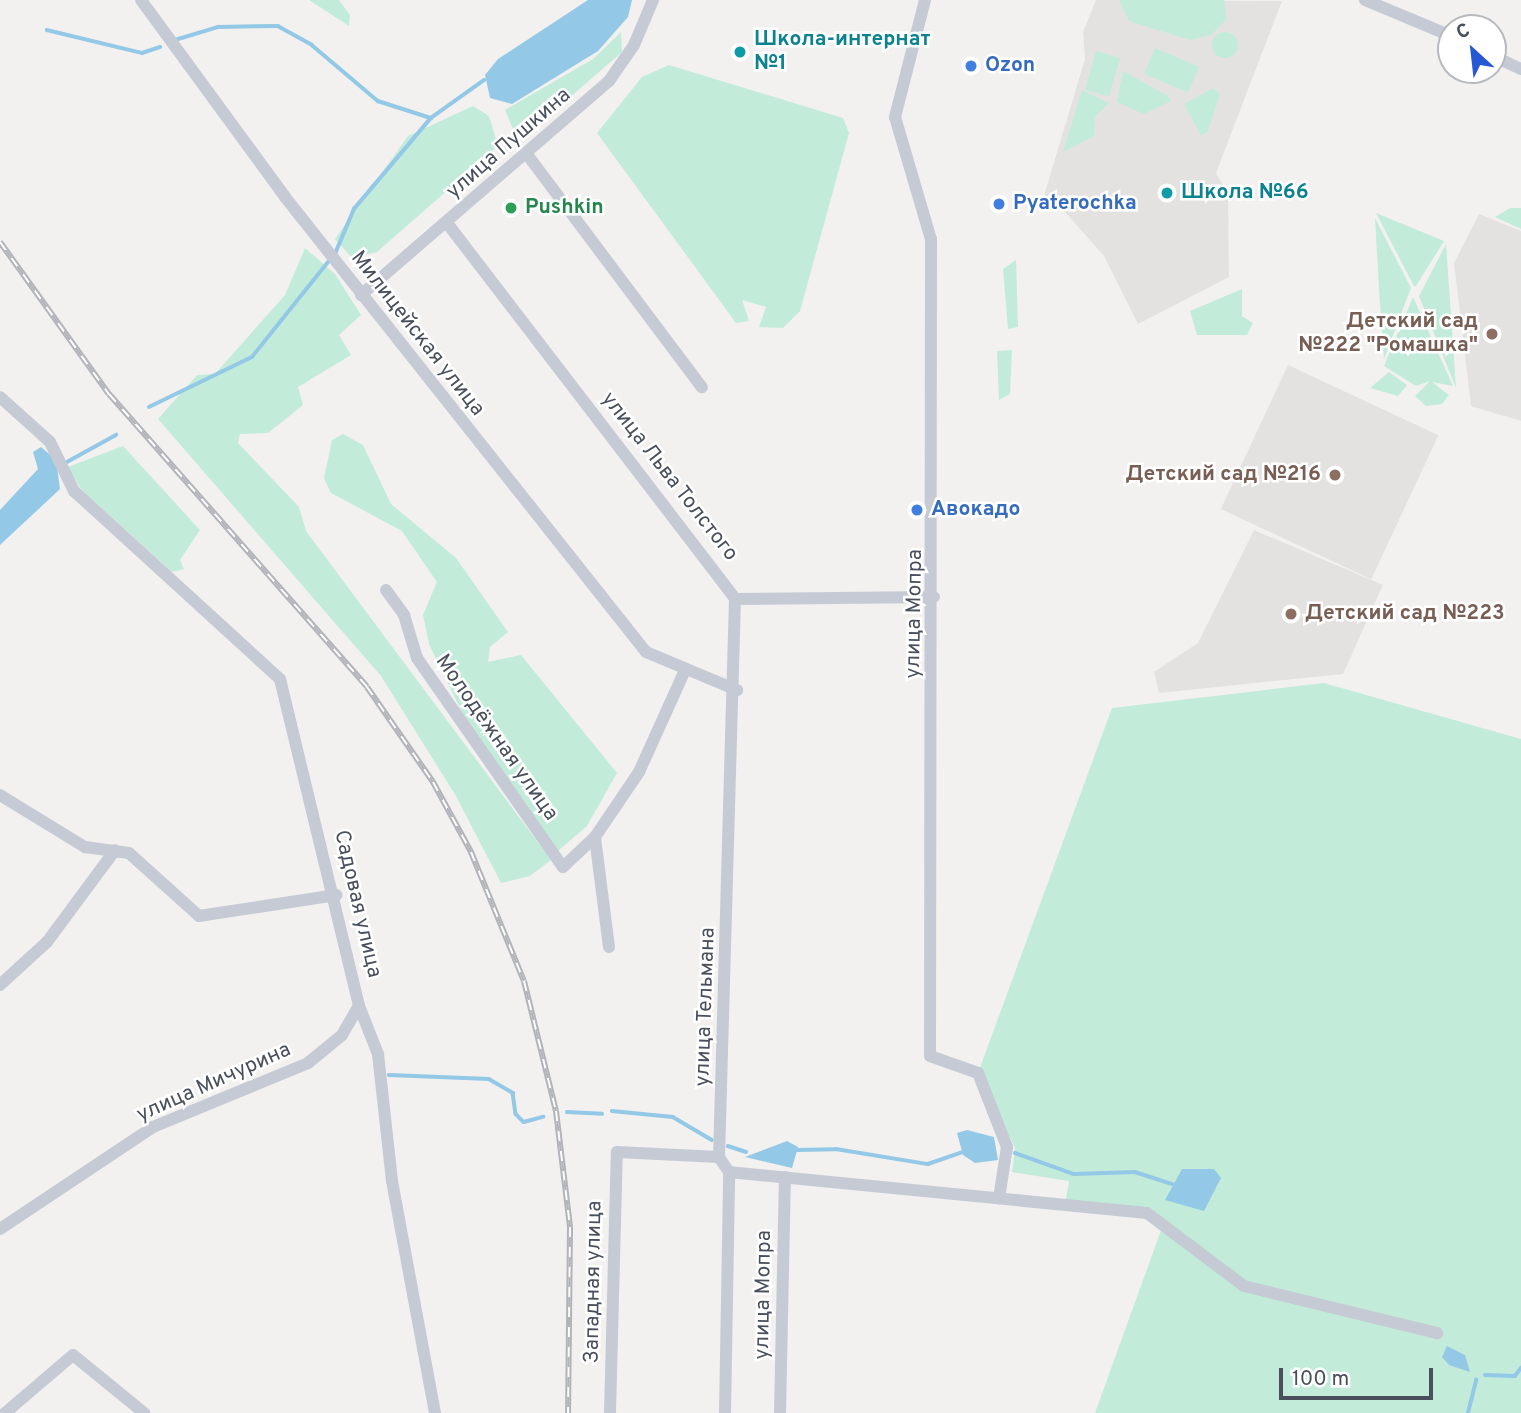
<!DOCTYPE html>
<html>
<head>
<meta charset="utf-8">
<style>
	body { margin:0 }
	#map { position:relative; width:1521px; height:1413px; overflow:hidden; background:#f2f1f0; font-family:Overpass,sans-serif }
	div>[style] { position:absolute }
	.education>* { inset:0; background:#e3e2e1; transform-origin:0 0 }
	.green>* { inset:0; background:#c2ecd9; transform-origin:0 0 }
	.round { border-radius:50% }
	.water>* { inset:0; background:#93c8e6 }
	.stream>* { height:3.5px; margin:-1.75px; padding:0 1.75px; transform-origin:1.75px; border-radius:1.75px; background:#93c8e6 }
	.street>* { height:12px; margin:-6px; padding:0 6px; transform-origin:6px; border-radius:6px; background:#c5cad4 }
	.rail>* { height:6px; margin-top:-3px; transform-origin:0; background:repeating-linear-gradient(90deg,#fff 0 10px,#b3b4ba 0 20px); box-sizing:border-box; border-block:2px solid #b3b4ba }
	.dots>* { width:19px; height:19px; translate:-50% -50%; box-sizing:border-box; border:4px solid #fff; border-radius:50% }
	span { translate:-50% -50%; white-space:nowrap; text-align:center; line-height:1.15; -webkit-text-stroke:5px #fff; paint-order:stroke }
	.culture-label { font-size:21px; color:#0d838f; font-weight:700 }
	.left { translate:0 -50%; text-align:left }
	.shop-label { font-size:21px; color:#366cbe; font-weight:700 }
	.street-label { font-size:21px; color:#49505c }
	.leisure-label { font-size:21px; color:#27864d; font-weight:700 }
	.education-label { font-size:21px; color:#785e54; font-weight:700 }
	.right { translate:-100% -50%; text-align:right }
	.north { position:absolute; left:1437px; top:14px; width:70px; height:70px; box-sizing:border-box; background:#fff; border:2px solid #b6b9be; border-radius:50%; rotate:333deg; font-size:19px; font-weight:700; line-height:28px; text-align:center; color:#49505c }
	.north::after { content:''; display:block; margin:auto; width:24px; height:32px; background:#2658d6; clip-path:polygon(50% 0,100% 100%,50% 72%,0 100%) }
	.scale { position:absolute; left:1279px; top:1368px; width:154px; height:32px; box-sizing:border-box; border:4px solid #49505c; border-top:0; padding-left:9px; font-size:21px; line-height:24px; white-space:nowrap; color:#49505c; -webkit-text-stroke:5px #fff; paint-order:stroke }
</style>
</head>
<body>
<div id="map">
	<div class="education">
		<i style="clip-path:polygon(1096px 0,1282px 1px,1216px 173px,1228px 193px,1229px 277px,1138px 324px,1104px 256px,1064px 211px,1043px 199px,1085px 59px,1083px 32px)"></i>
		<i style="clip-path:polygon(1479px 214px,1521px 231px,1521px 421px,1471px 406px,1454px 263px)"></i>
		<i style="left:1288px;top:365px;width:166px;height:159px;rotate:25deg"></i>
		<i style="clip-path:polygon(1254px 530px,1383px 585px,1343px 674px,1159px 693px,1154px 672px,1198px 643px)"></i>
	</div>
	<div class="green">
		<i style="clip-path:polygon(309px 0,339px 0,350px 15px,349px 26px)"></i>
		<i style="clip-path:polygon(1119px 0,1224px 0,1227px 19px,1211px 35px,1190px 40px,1129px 21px)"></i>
		<i style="clip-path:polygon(621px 32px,622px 52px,529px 133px,513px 129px,505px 110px,593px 59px)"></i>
		<i class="round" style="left:1212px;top:32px;width:26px;height:26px"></i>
		<i style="left:1155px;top:48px;width:48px;height:28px;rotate:23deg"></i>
		<i style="left:1096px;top:51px;width:25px;height:40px;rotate:16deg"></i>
		<i style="clip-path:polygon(669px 65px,843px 118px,849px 133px,800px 311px,783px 328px,759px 327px,766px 307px,742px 300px,749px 321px,736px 323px,597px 133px,642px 77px)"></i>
		<i style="clip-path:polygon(1123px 71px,1168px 96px,1171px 101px,1144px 114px,1117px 102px)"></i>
		<i style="clip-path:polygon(1213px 88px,1220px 94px,1208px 131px,1201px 136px,1184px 104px)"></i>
		<i style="clip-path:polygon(1082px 90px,1109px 103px,1095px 117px,1094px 136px,1063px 152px)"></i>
		<i style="clip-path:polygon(473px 106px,489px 116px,498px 146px,377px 252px,352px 258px,335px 239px,408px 136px)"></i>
		<i style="clip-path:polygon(1510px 208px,1521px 208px,1521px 229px,1495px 217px)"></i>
		<i style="clip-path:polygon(1376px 213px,1444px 241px,1416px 286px,1414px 286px)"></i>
		<i style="clip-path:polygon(1375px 218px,1411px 288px,1384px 359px,1379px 290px)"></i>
		<i style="clip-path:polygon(1446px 244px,1456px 388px,1419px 296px)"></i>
		<i style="clip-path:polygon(305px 248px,335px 274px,361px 315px,339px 335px,351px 355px,298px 387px,303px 405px,287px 418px,268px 433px,240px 434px,238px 443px,299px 507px,306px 531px,551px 860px,530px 876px,501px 883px,456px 796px,381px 676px,158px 419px,197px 375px,215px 374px,285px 295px)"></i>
		<i style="clip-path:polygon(1016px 260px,1018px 327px,1008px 329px,1003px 269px)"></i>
		<i style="clip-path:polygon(1242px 289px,1242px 316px,1253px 323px,1247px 335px,1197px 335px,1190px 311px)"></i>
		<i style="clip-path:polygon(1413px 297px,1453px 386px,1432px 382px,1449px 395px,1442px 404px,1426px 406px,1415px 396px,1430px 381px,1416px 386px,1384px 366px)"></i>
		<i style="clip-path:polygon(1012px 350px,1010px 394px,999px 400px,997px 351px)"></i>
		<i style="clip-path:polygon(1389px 372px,1407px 385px,1398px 396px,1370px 388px)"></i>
		<i style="clip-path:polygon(343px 434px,363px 445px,391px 504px,456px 558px,508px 632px,490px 647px,488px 662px,521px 655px,617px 773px,587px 826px,558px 851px,471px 731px,429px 644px,423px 615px,437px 582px,402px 531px,331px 493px,324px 478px,332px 440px)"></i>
		<i style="clip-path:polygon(123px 446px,200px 530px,180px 560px,184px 569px,172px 572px,81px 489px,68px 467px)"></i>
		<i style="clip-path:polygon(1324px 683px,1521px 739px,1521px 1413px,1095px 1413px,1164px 1222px,1065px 1204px,1069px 1181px,1012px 1172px,1015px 1148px,978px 1073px,1112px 708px)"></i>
	</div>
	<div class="water">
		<i style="clip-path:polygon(632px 0,628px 17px,598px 51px,512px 104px,490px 98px,485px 75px,498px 59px,588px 0)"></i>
		<i style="clip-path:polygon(41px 447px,56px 460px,60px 489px,0 545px,0 510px,38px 469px,33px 452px)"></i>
		<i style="clip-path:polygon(967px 1130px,994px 1137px,998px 1160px,975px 1163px,963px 1155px,957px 1133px)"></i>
		<i style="clip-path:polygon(787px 1141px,798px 1147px,792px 1168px,745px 1157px)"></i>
		<i style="clip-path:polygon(1182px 1169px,1214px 1169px,1221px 1178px,1204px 1211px,1165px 1200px)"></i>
		<i style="clip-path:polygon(1447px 1346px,1465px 1355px,1470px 1372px,1449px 1365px,1442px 1357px)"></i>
	</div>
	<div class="stream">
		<i style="left:47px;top:30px;width:98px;rotate:13.6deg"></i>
		<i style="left:142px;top:53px;width:19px;rotate:-18deg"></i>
		<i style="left:175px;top:40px;width:45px;rotate:-16.8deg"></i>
		<i style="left:218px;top:27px;width:60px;rotate:-1deg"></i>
		<i style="left:278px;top:26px;width:39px;rotate:29deg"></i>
		<i style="left:312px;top:45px;width:87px;rotate:40.3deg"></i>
		<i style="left:378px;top:101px;width:56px;rotate:17.8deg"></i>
		<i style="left:335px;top:254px;width:49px;rotate:-67.1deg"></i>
		<i style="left:354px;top:209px;width:119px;rotate:-49.8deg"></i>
		<i style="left:431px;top:118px;width:65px;rotate:-35.6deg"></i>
		<i style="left:149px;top:407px;width:114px;rotate:-25.9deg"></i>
		<i style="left:252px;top:357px;width:123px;rotate:-51.3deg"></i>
		<i style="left:67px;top:462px;width:56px;rotate:-28.9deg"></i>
		<i style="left:389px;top:1075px;width:100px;rotate:2.3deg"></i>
		<i style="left:489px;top:1079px;width:28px;rotate:30deg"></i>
		<i style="left:513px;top:1093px;width:21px;rotate:82deg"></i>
		<i style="left:516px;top:1114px;width:11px;rotate:45deg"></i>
		<i style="left:524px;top:1122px;width:20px;rotate:-15deg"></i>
		<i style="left:612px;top:1111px;width:61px;rotate:5.6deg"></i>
		<i style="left:673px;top:1117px;width:45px;rotate:30.5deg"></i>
		<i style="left:567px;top:1112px;width:35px;rotate:3deg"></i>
		<i style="left:728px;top:1146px;width:19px;rotate:18deg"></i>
		<i style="left:797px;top:1150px;width:39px;rotate:-1deg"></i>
		<i style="left:836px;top:1149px;width:93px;rotate:9.3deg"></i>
		<i style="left:928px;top:1164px;width:36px;rotate:-19deg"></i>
		<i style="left:1015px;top:1153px;width:63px;rotate:19.6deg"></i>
		<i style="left:1074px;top:1174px;width:61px;rotate:-1.9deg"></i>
		<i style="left:1135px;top:1172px;width:39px;rotate:18deg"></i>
		<i style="left:1485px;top:1375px;width:30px;rotate:2deg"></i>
		<i style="left:1515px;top:1376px;width:10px;rotate:-53deg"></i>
		<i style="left:1468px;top:1413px;width:34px;rotate:-76deg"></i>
	</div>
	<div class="street">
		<i style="left:141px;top:0;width:244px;rotate:53.8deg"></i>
		<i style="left:285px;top:197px;width:581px;rotate:51.57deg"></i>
		<i style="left:646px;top:652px;width:99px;rotate:22.7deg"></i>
		<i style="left:925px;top:0;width:121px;rotate:104.4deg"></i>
		<i style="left:895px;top:117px;width:127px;rotate:73.6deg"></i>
		<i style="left:931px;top:239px;width:817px;rotate:90.07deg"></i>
		<i style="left:930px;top:1056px;width:51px;rotate:19.5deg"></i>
		<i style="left:978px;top:1073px;width:79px;rotate:68.6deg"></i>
		<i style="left:1007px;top:1147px;width:52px;rotate:98.9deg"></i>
		<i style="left:1365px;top:0;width:93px;rotate:22.7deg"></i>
		<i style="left:1493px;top:56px;width:31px;rotate:25deg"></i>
		<i style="left:529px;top:157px;width:288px;rotate:53.1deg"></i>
		<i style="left:447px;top:223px;width:474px;rotate:52.5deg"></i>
		<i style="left:735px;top:599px;width:199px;rotate:-0.6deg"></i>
		<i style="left:361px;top:295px;width:328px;rotate:-40.8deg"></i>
		<i style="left:609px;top:81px;width:44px;rotate:-55.2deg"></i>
		<i style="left:634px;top:45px;width:49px;rotate:-67.1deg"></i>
		<i style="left:0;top:397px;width:67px;rotate:42deg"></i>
		<i style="left:50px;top:442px;width:55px;rotate:63.9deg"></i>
		<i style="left:74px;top:491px;width:279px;rotate:42.4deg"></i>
		<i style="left:280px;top:679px;width:336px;rotate:76.4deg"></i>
		<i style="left:359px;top:1006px;width:52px;rotate:68.4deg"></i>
		<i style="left:378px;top:1054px;width:128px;rotate:83.7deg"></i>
		<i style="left:392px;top:1181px;width:236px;rotate:79.5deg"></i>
		<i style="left:386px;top:590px;width:31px;rotate:54deg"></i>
		<i style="left:404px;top:615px;width:45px;rotate:73.2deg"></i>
		<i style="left:417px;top:658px;width:255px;rotate:55.1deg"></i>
		<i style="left:563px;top:867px;width:44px;rotate:-43.2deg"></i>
		<i style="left:0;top:795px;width:100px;rotate:31.5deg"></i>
		<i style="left:85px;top:847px;width:44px;rotate:7.8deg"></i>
		<i style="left:129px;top:853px;width:94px;rotate:42deg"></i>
		<i style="left:199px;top:916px;width:139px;rotate:-8.7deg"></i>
		<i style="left:609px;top:947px;width:111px;rotate:-97.3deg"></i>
		<i style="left:595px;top:837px;width:78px;rotate:-55.9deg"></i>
		<i style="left:639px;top:772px;width:112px;rotate:-65.7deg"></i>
		<i style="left:0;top:985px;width:64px;rotate:-42.5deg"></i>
		<i style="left:47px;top:942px;width:114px;rotate:-53.5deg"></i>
		<i style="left:729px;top:1172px;width:420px;rotate:5.6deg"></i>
		<i style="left:1147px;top:1213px;width:121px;rotate:37deg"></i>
		<i style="left:1244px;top:1286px;width:199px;rotate:13.7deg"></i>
		<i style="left:0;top:1229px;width:184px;rotate:-33.7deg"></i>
		<i style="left:153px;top:1127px;width:168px;rotate:-22.4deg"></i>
		<i style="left:308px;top:1063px;width:44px;rotate:-39.5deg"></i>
		<i style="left:342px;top:1035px;width:34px;rotate:-60deg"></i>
		<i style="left:5px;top:1413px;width:89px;rotate:-40.5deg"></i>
		<i style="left:73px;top:1355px;width:92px;rotate:39.2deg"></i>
		<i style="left:610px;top:1413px;width:261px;rotate:-88.5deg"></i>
		<i style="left:617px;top:1152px;width:102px;rotate:2.8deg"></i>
		<i style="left:725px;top:1413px;width:241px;rotate:-89deg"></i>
		<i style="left:729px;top:1172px;width:18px;rotate:-124deg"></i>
		<i style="left:719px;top:1157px;width:558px;rotate:-88.36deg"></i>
		<i style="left:780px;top:1413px;width:236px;rotate:-88.8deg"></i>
	</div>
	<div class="rail">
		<i style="left:0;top:242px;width:187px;rotate:54.4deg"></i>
		<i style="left:109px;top:394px;width:390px;rotate:48.6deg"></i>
		<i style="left:367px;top:687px;width:116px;rotate:55.2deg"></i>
		<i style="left:433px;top:782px;width:80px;rotate:61.5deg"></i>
		<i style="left:471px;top:852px;width:139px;rotate:67.7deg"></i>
		<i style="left:524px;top:981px;width:134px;rotate:76.2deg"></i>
		<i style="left:556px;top:1111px;width:117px;rotate:83.1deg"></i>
		<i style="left:570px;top:1227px;width:186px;rotate:90.6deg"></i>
	</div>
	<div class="dots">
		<i style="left:740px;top:52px;background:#0f9aa8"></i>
		<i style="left:971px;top:66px;background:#3f7fe0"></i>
		<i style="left:1167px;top:193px;background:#0f9aa8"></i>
		<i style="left:999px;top:204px;background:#3f7fe0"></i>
		<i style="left:511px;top:208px;background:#2e9e5b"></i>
		<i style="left:1492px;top:334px;background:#8d6e63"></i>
		<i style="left:1335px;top:475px;background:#8d6e63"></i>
		<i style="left:917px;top:510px;background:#3f7fe0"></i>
		<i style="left:1291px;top:614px;background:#8d6e63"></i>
	</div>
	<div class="culture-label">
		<span class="left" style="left:754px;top:52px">Школа-интернат<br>№1</span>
		<span class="left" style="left:1181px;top:193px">Школа №66</span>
	</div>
	<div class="shop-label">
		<span class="left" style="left:985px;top:66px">Ozon</span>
		<span class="left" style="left:1013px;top:204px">Pyaterochka</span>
		<span class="left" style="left:931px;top:510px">Авокадо</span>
	</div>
	<div class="street-label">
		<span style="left:509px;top:144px;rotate:-41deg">улица Пушкина</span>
		<span style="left:417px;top:334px;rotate:52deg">Милицейская улица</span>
		<span style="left:669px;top:477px;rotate:52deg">улица Льва Толстого</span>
		<span style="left:915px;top:614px;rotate:-89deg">улица Мопра</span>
		<span style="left:496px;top:738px;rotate:55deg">Молодёжная улица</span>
		<span style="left:357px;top:904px;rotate:77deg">Садовая улица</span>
		<span style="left:706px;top:1007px;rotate:-88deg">улица Тельмана</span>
		<span style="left:214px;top:1083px;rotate:-24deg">улица Мичурина</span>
		<span style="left:594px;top:1282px;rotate:-89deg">Западная улица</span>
		<span style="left:764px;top:1295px;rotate:-89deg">улица Мопра</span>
	</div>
	<div class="leisure-label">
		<span class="left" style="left:525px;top:208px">Pushkin</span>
	</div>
	<div class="education-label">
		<span class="right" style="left:1478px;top:334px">Детский сад<br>№222 "Ромашка"</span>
		<span class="right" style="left:1321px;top:475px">Детский сад №216</span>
		<span class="left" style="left:1305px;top:614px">Детский сад №223</span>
	</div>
	<div class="north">С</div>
	<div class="scale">100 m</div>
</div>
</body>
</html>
